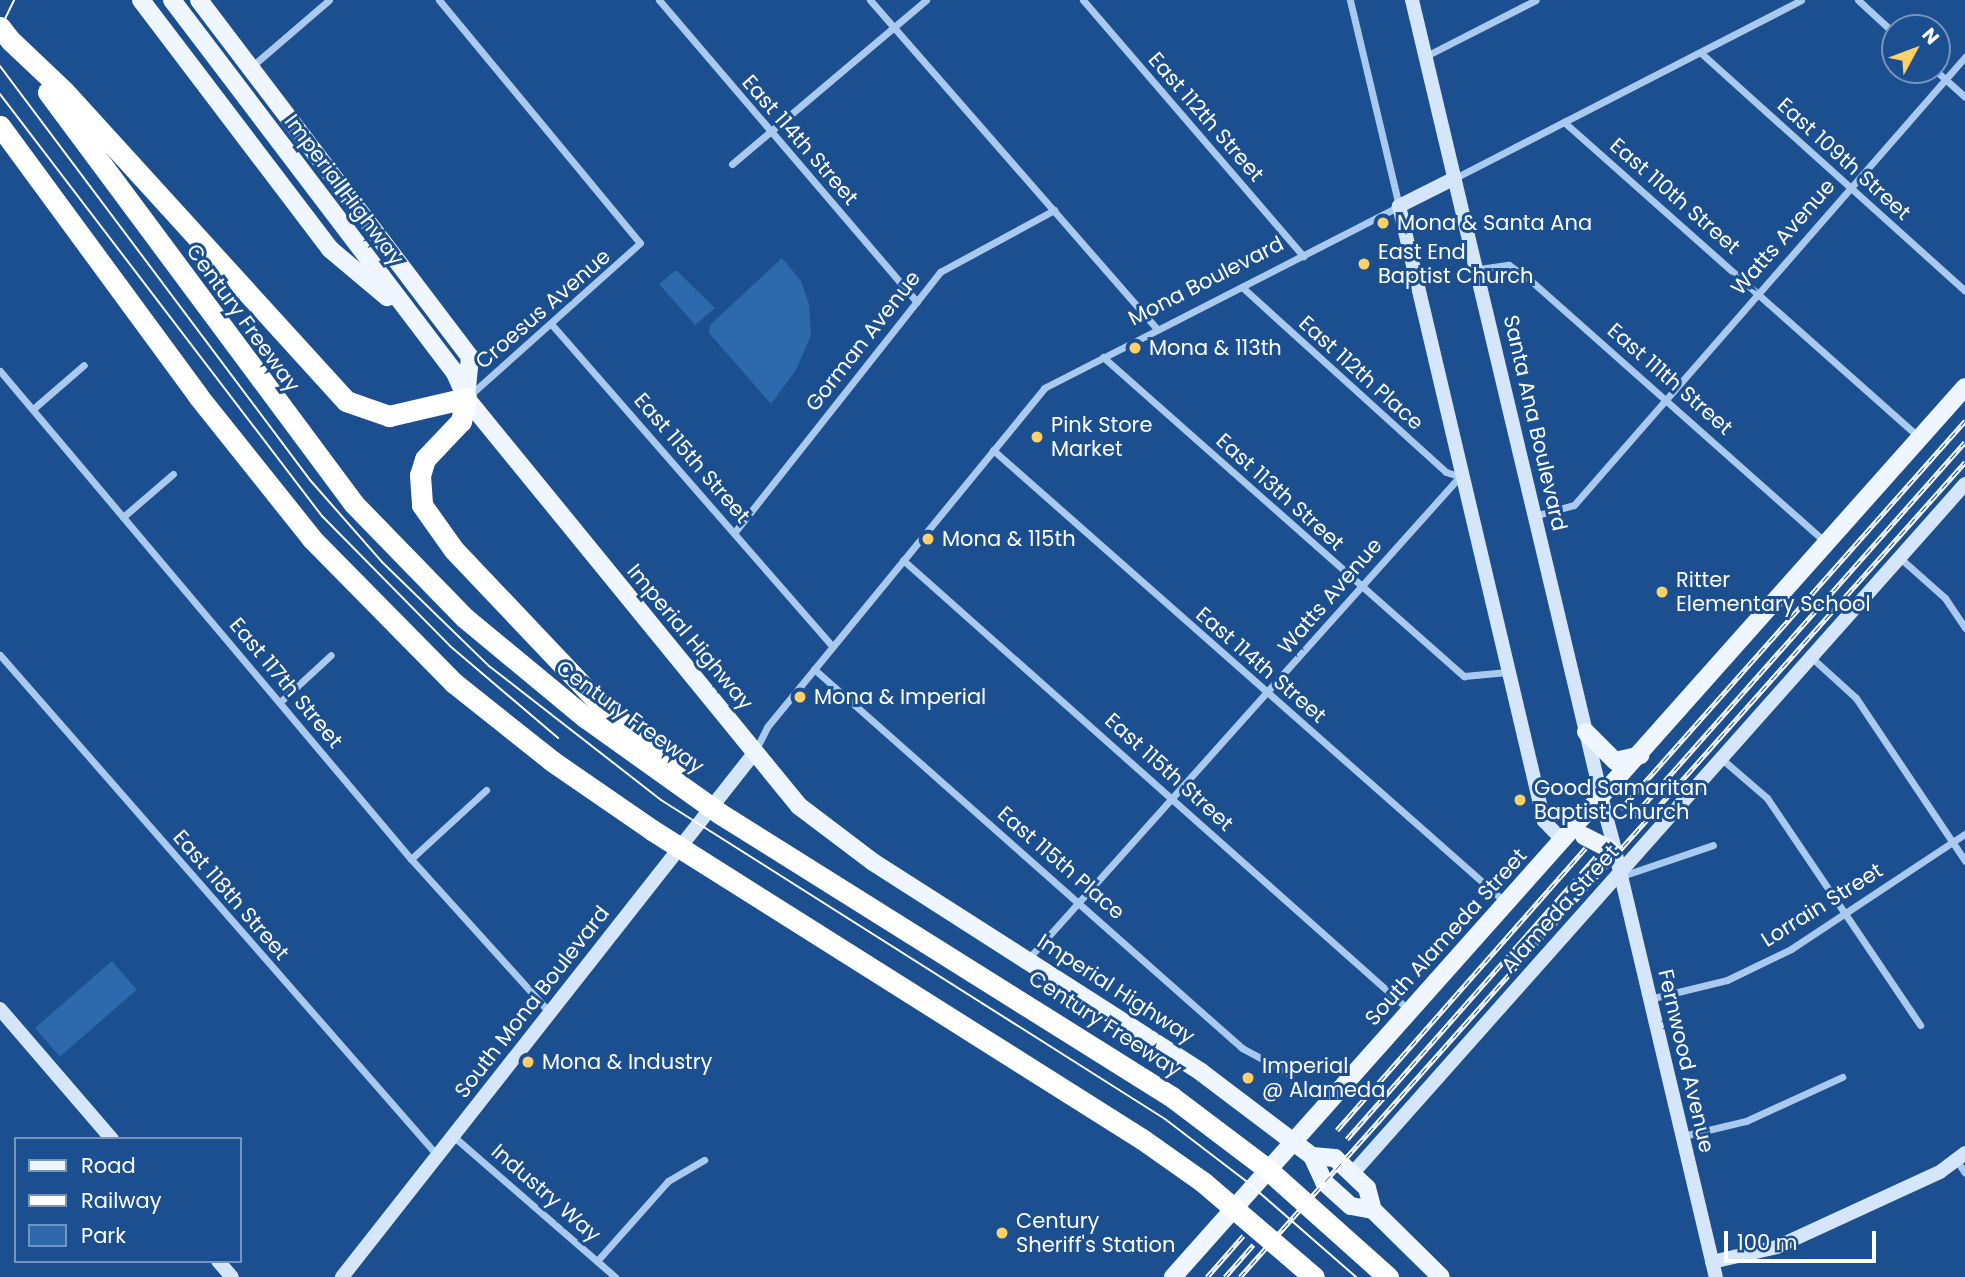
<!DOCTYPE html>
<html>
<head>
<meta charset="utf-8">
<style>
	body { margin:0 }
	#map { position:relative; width:1965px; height:1277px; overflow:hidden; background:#1b4f8f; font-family:Poppins,sans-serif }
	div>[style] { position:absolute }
	.green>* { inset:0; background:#2e69ad; transform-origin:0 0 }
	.street>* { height:7px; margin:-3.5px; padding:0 3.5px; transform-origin:3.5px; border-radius:3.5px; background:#a9c9ee }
	.secondary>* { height:14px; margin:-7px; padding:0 7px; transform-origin:7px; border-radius:7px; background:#d6e6fa }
	.primary>* { height:18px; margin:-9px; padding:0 9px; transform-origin:9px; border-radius:9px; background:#f0f6ff }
	.highway>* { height:21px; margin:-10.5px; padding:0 10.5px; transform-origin:10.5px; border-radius:10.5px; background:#fff }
	.tram>* { height:2px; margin:-1px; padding:0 1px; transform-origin:1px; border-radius:1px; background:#fff }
	.rail>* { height:5px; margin-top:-2.5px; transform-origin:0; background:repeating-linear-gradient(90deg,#1b4f8f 0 8px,#fff 0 16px); box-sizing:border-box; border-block:2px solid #fff }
	.secondary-bridge>* { height:14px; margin:-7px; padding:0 7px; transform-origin:7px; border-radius:7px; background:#d6e6fa }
	.primary-bridge>* { height:18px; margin:-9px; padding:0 9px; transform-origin:9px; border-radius:9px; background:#f0f6ff }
	.highway-bridge>* { height:21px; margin:-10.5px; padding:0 10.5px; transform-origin:10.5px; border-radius:10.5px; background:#fff }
	.dots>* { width:19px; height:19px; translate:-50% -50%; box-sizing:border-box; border:4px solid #1b4f8f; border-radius:50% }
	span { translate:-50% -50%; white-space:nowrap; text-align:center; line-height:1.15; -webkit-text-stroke:6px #1b4f8f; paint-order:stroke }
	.street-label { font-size:21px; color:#fff }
	.poi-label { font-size:21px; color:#fff }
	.left { translate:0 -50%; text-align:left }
	.legend { position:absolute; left:14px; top:1137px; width:228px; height:126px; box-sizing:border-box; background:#1b4f8f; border:2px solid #7695bc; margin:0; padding:9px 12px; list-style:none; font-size:21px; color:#fff }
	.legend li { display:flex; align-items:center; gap:14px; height:35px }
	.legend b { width:35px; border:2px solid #7695bc }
	.north { position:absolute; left:1881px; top:14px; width:70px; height:70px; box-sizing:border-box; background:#1b4f8f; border:2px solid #7695bc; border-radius:50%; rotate:49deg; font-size:19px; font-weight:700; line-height:28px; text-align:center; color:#fff }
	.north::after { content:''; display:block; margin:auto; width:24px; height:32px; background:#ffd166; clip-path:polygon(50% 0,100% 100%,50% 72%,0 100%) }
	.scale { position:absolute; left:1724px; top:1231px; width:152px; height:32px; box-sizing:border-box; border:4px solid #fff; border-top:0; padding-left:9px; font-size:21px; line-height:24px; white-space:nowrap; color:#fff; -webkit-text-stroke:5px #1b4f8f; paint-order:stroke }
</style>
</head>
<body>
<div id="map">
	<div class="green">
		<i style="clip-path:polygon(782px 258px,801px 281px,809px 304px,811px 335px,796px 370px,771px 404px,709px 333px,710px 325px)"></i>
		<i style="clip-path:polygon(676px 270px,715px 308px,695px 325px,659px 284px)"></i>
		<i style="left:112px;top:961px;width:38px;height:102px;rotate:49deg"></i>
	</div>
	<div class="street">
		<i style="left:439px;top:0;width:315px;rotate:50.4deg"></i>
		<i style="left:640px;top:243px;width:229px;rotate:138.2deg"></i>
		<i style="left:659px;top:0;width:397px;rotate:49.5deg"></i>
		<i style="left:870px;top:0;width:437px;rotate:48.9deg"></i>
		<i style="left:1083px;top:0;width:338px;rotate:49.3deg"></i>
		<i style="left:1858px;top:0;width:50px;rotate:42.6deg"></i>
		<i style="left:1701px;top:53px;width:355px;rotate:42deg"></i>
		<i style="left:1426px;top:56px;width:123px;rotate:-27deg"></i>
		<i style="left:250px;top:68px;width:104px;rotate:-40.7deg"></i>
		<i style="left:1935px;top:70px;width:40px;rotate:42deg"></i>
		<i style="left:1564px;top:122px;width:475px;rotate:41.6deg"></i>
		<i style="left:732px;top:164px;width:254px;rotate:-40.2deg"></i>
		<i style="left:1455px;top:178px;width:389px;rotate:-27.2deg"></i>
		<i style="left:1479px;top:269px;width:30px;rotate:-8deg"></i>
		<i style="left:1509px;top:265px;width:24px;rotate:35deg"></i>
		<i style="left:1529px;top:279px;width:396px;rotate:41.6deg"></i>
		<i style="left:1242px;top:287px;width:275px;rotate:42.2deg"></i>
		<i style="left:1446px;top:472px;width:13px;rotate:18deg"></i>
		<i style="left:553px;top:326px;width:425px;rotate:48.9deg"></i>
		<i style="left:1103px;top:357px;width:482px;rotate:41.5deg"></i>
		<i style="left:1464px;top:676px;width:44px;rotate:-5.2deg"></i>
		<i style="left:0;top:371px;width:638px;rotate:49.9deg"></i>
		<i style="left:411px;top:859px;width:207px;rotate:47.9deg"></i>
		<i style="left:33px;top:409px;width:67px;rotate:-40.8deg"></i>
		<i style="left:993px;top:450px;width:682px;rotate:41.43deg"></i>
		<i style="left:1534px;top:516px;width:41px;rotate:-15.4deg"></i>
		<i style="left:1574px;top:505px;width:595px;rotate:-48.89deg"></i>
		<i style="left:123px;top:517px;width:66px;rotate:-40.7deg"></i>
		<i style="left:734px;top:533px;width:333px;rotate:-51.7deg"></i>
		<i style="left:940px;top:272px;width:130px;rotate:-28.5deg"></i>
		<i style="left:1900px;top:558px;width:60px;rotate:41.6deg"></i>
		<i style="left:1945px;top:598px;width:36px;rotate:56deg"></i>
		<i style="left:903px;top:560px;width:679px;rotate:41.65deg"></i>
		<i style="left:0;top:655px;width:664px;rotate:48.85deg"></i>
		<i style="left:1812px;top:658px;width:59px;rotate:42.3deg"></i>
		<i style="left:1856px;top:698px;width:196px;rotate:56.2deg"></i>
		<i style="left:814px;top:669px;width:572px;rotate:41.53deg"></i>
		<i style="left:1242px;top:1048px;width:55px;rotate:28.4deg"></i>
		<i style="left:280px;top:702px;width:69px;rotate:-42.7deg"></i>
		<i style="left:756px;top:749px;width:25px;rotate:-63deg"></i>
		<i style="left:767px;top:727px;width:438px;rotate:-50.7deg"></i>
		<i style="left:1044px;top:388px;width:399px;rotate:-27.1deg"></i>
		<i style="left:1399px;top:206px;width:212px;rotate:-103.4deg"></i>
		<i style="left:1723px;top:760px;width:58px;rotate:40.8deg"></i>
		<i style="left:1767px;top:798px;width:274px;rotate:56deg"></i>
		<i style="left:411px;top:859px;width:102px;rotate:-42.6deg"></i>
		<i style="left:1622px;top:876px;width:96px;rotate:-18.8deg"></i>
		<i style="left:1028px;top:959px;width:649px;rotate:-48.18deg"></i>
		<i style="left:1649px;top:999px;width:80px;rotate:-13.7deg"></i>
		<i style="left:1727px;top:980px;width:71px;rotate:-25.8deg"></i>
		<i style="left:1791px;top:949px;width:209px;rotate:-33.5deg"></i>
		<i style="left:453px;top:1136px;width:215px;rotate:41deg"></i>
		<i style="left:1683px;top:1136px;width:65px;rotate:-13.4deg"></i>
		<i style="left:1746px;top:1121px;width:106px;rotate:-24.6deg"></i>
		<i style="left:1957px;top:1161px;width:14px;rotate:56deg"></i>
		<i style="left:597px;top:1261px;width:107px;rotate:-48.4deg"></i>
		<i style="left:668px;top:1181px;width:42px;rotate:-30.3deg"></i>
	</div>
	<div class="secondary">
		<i style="left:1412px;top:0;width:839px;rotate:76.63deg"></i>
		<i style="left:1455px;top:178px;width:63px;rotate:153.4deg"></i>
		<i style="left:1399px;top:206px;width:632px;rotate:76.73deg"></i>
		<i style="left:1544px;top:821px;width:28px;rotate:46deg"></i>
		<i style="left:1613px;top:842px;width:447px;rotate:76.7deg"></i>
		<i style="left:0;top:1009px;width:172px;rotate:49.3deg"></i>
		<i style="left:1352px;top:1174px;width:923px;rotate:-48.38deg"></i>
		<i style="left:218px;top:1261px;width:21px;rotate:49deg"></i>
		<i style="left:1712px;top:1262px;width:67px;rotate:-13deg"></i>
		<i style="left:1777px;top:1247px;width:179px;rotate:-24.7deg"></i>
		<i style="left:1940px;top:1172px;width:31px;rotate:-37deg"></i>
		<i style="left:342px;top:1277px;width:668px;rotate:-51.81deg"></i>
	</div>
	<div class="primary">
		<i style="left:141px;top:0;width:313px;rotate:52.8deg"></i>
		<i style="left:330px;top:249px;width:75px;rotate:40.1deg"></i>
		<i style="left:172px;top:0;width:468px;rotate:52.8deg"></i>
		<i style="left:455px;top:373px;width:27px;rotate:66deg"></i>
		<i style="left:466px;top:398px;width:527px;rotate:50.78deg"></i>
		<i style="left:799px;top:806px;width:93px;rotate:37.1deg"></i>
		<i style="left:873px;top:862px;width:389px;rotate:32.6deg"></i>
		<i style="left:1201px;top:1072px;width:139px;rotate:37.1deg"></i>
		<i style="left:1312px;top:1156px;width:23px;rotate:5deg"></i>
		<i style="left:1335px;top:1158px;width:44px;rotate:43.2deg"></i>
		<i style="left:1367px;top:1188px;width:23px;rotate:75deg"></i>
		<i style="left:1373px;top:1210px;width:95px;rotate:44.6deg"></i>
		<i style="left:199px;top:0;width:448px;rotate:52.8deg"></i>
		<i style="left:470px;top:357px;width:41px;rotate:95.6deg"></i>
		<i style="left:1586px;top:732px;width:41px;rotate:45deg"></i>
		<i style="left:1615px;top:761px;width:26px;rotate:-13deg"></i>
		<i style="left:1312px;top:1156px;width:29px;rotate:65deg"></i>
		<i style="left:1324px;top:1182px;width:36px;rotate:42deg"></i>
		<i style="left:1351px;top:1206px;width:22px;rotate:10deg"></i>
		<i style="left:1173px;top:1277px;width:1191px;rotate:-48.33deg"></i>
	</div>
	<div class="highway">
		<i style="left:10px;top:40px;width:74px;rotate:43.4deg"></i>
		<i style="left:64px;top:91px;width:419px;rotate:47.7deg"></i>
		<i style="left:346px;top:401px;width:46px;rotate:19.2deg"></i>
		<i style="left:389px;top:416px;width:79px;rotate:-13.2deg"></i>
		<i style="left:466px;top:398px;width:24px;rotate:102deg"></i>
		<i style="left:461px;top:421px;width:52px;rotate:133.5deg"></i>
		<i style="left:425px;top:459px;width:17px;rotate:107deg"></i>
		<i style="left:420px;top:475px;width:30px;rotate:86deg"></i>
		<i style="left:422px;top:505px;width:55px;rotate:54.6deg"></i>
		<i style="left:454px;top:550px;width:209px;rotate:46.5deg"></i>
		<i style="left:48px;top:92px;width:513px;rotate:53.4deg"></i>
		<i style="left:354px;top:504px;width:159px;rotate:45.8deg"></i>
		<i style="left:465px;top:618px;width:157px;rotate:39.6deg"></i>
		<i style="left:0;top:126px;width:335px;rotate:53.7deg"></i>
		<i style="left:198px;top:396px;width:183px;rotate:51.4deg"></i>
		<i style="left:312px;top:539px;width:202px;rotate:45.4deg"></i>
		<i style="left:454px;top:683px;width:125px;rotate:38.5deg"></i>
	</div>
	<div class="tram">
		<i style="left:0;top:29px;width:32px;rotate:-64deg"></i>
		<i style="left:0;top:66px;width:517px;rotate:53.17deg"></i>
		<i style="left:310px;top:480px;width:109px;rotate:48.7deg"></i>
		<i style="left:382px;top:562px;width:149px;rotate:44.2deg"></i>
		<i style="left:489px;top:666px;width:218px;rotate:37.9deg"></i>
		<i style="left:661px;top:800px;width:596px;rotate:32.33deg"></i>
		<i style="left:1165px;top:1119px;width:102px;rotate:37.4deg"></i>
		<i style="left:1246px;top:1181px;width:146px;rotate:41.1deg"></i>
		<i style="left:0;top:94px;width:531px;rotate:52.66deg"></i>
		<i style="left:322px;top:516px;width:182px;rotate:45.4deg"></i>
		<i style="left:450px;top:646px;width:142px;rotate:40.4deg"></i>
	</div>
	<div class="rail">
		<i style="left:1621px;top:809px;width:519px;rotate:-48.44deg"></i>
		<i style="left:1632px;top:818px;width:502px;rotate:-48.47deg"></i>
		<i style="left:1337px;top:1130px;width:376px;rotate:-48.6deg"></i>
		<i style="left:1347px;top:1139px;width:376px;rotate:-48.6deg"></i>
		<i style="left:1207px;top:1277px;width:55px;rotate:-48.7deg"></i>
		<i style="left:1225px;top:1277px;width:43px;rotate:-48.8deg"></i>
		<i style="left:1240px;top:1277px;width:1091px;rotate:-48.34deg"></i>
	</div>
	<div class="secondary-bridge">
		<i style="left:1606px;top:816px;width:27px;rotate:75deg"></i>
	</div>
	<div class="primary-bridge">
		<i style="left:1584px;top:836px;width:29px;rotate:27deg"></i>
	</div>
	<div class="highway-bridge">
		<i style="left:0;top:27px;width:16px;rotate:52deg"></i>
		<i style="left:598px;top:702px;width:103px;rotate:39.9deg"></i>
		<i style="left:586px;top:718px;width:163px;rotate:35.5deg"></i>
		<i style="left:719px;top:813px;width:535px;rotate:32.08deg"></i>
		<i style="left:1172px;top:1097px;width:118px;rotate:37.1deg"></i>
		<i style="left:1266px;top:1168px;width:164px;rotate:41.8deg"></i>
		<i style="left:552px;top:761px;width:121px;rotate:34.6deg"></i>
		<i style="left:652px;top:830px;width:579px;rotate:32.24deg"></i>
		<i style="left:1142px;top:1139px;width:75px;rotate:35.2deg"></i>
		<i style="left:1203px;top:1182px;width:146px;rotate:40.6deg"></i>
	</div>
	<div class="dots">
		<i style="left:1383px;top:223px;background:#ffd166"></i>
		<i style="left:1364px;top:264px;background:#ffd166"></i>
		<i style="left:1135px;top:348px;background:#ffd166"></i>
		<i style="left:1037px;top:437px;background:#ffd166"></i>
		<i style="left:928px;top:539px;background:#ffd166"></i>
		<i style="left:1662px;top:592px;background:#ffd166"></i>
		<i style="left:800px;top:697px;background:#ffd166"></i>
		<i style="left:1520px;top:800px;background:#ffd166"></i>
		<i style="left:528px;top:1062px;background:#ffd166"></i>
		<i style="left:1248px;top:1078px;background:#ffd166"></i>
		<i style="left:1002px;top:1233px;background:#ffd166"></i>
	</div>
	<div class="street-label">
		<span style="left:1206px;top:117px;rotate:49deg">East 112th Street</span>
		<span style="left:800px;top:140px;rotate:49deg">East 114th Street</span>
		<span style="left:1844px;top:159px;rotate:42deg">East 109th Street</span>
		<span style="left:344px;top:190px;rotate:53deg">Imperial Highway</span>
		<span style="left:1675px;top:196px;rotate:41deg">East 110th Street</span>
		<span style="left:1783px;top:237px;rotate:-49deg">Watts Avenue</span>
		<span style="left:1206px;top:281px;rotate:-27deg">Mona Boulevard</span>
		<span style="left:543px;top:309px;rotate:-41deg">Croesus Avenue</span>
		<span style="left:243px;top:318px;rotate:54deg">Century Freeway</span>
		<span style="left:863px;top:341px;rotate:-52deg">Gorman Avenue</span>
		<span style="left:1361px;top:373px;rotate:42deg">East 112th Place</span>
		<span style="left:1670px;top:379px;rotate:41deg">East 111th Street</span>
		<span style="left:1535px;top:423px;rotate:77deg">Santa Ana Boulevard</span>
		<span style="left:692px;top:458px;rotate:49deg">East 115th Street</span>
		<span style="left:1280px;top:492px;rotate:42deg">East 113th Street</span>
		<span style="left:1330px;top:596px;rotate:-49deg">Watts Avenue</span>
		<span style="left:690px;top:637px;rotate:50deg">Imperial Highway</span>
		<span style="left:1261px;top:665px;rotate:41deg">East 114th Street</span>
		<span style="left:286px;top:683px;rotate:50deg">East 117th Street</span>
		<span style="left:630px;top:717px;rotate:36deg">Century Freeway</span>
		<span style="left:1169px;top:772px;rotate:42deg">East 115th Street</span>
		<span style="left:1061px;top:863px;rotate:41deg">East 115th Place</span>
		<span style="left:231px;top:895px;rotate:49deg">East 118th Street</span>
		<span style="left:1822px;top:905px;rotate:-32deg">Lorrain Street</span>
		<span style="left:1560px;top:909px;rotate:-48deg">Alameda Street</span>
		<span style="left:1446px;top:937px;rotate:-48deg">South Alameda Street</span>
		<span style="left:1116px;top:989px;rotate:33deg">Imperial Highway</span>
		<span style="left:532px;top:1002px;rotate:-52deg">South Mona Boulevard</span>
		<span style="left:1105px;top:1024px;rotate:33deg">Century Freeway</span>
		<span style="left:1686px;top:1061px;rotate:77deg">Fernwood Avenue</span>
		<span style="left:546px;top:1193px;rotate:41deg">Industry Way</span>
	</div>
	<div class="poi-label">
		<span class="left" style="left:1397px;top:223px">Mona &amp; Santa Ana</span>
		<span class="left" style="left:1378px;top:264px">East End<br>Baptist Church</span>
		<span class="left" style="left:1149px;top:348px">Mona &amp; 113th</span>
		<span class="left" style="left:1051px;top:437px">Pink Store<br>Market</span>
		<span class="left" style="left:942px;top:539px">Mona &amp; 115th</span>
		<span class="left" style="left:1676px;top:592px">Ritter<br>Elementary School</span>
		<span class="left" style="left:814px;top:697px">Mona &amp; Imperial</span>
		<span class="left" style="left:1534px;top:800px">Good Samaritan<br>Baptist Church</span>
		<span class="left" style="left:542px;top:1062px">Mona &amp; Industry</span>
		<span class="left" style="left:1262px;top:1078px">Imperial<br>@ Alameda</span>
		<span class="left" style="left:1016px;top:1233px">Century<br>Sheriff's Station</span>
	</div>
	<ul class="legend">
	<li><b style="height:9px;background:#f0f6ff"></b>Road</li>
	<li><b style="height:9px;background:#fff"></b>Railway</li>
	<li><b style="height:19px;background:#2e69ad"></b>Park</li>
	</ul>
	<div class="north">N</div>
	<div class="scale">100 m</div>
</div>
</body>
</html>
